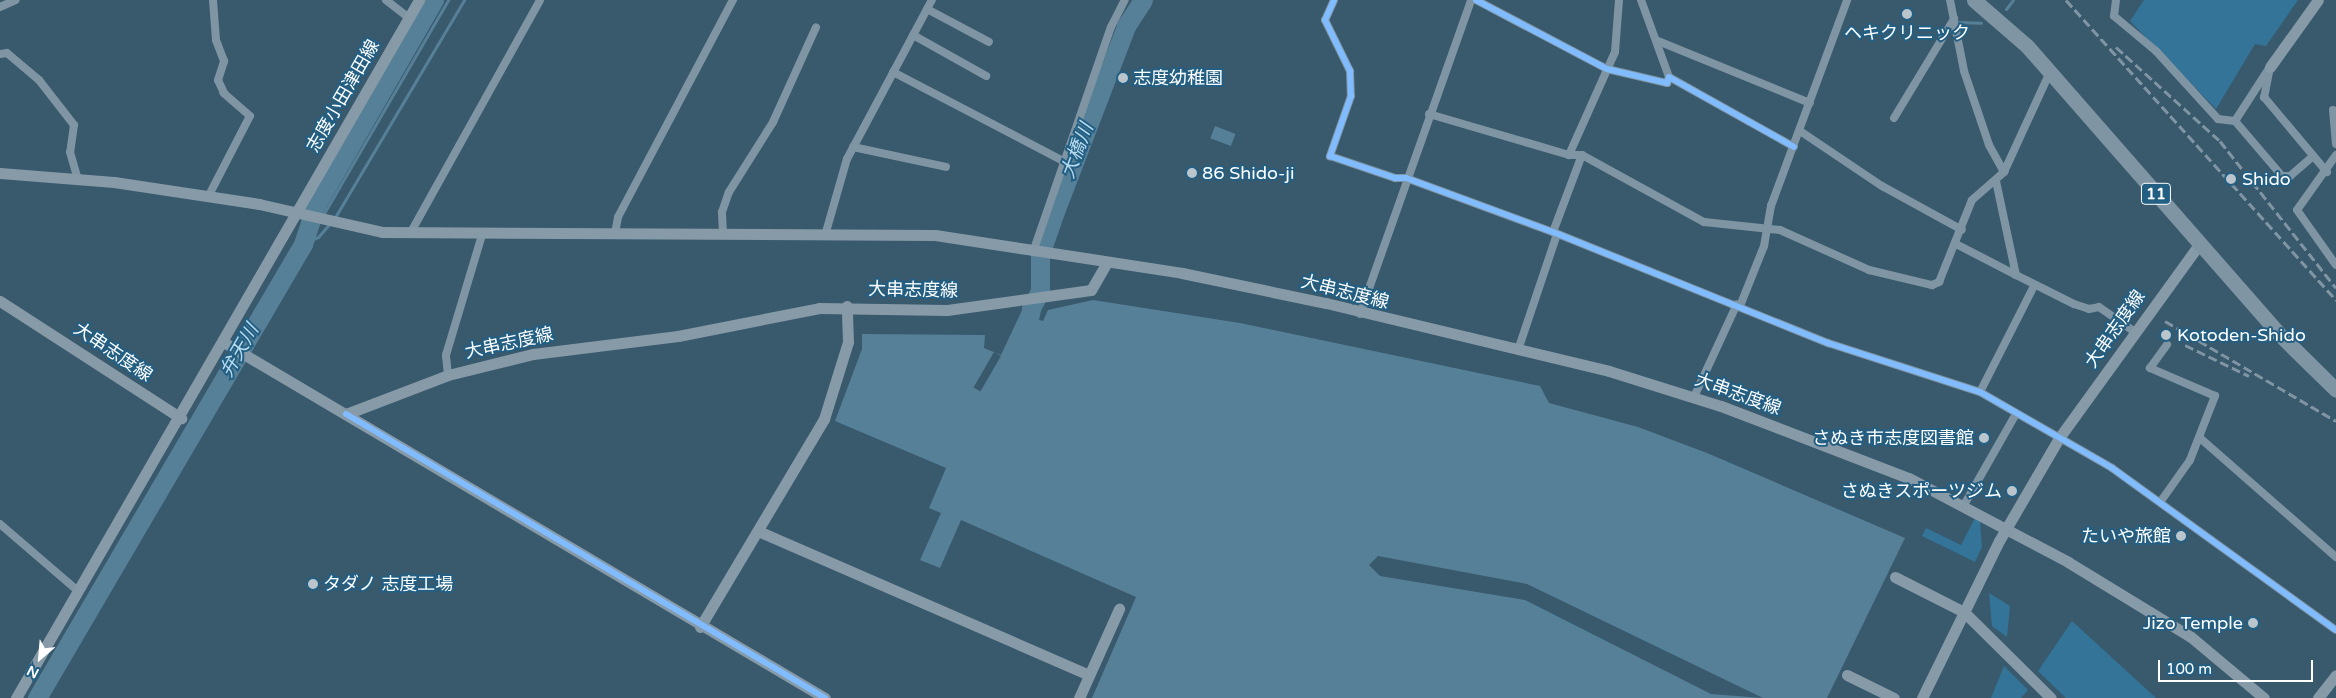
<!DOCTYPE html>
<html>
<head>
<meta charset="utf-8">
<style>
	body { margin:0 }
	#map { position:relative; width:2336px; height:698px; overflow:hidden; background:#39596d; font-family:"Varela Round","Noto Sans JP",sans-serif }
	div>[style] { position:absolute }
	.green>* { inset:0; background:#347498 }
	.water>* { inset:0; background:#568098; transform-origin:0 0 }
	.pier>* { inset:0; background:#39596d; transform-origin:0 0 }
	.stream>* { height:3px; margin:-1.5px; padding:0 1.5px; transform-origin:1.5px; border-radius:1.5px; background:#568098 }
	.river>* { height:19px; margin:-9.5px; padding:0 9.5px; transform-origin:9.5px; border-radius:9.5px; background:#568098 }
	.street>* { height:8px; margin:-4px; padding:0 4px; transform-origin:4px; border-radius:4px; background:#7f95a3 }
	.secondary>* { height:11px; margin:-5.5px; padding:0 5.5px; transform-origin:5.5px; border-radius:5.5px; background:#869aa8 }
	.highway>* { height:15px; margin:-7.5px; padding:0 7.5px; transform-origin:7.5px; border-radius:7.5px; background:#8095a3 }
	.rail>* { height:3px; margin-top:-1.5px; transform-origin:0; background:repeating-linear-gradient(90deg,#8095a3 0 9px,transparent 0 13px) }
	.cycleway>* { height:6px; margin:-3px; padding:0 3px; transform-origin:3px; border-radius:3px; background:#80bcff }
	.dots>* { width:14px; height:14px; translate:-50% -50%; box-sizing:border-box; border:2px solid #235f83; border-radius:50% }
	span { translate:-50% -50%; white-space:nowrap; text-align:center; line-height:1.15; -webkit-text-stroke:4px #235f83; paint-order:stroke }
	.shield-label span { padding:1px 4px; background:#235f83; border:1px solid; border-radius:4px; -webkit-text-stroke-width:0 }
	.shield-label { font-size:16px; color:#fff; font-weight:700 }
	.poi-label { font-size:18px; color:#fff }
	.left { translate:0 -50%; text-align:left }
	.right { translate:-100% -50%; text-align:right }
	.street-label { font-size:18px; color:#fff }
	.water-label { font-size:19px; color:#b6dbef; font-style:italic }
	.north { position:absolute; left:15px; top:633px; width:50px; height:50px; -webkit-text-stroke:4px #235f83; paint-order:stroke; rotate:207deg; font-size:14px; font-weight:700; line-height:20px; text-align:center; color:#fff }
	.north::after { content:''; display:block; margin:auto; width:18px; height:22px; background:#fff; clip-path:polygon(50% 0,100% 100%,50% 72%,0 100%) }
	.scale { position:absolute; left:2158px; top:660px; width:155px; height:22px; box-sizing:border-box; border:2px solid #fff; border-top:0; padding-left:6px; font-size:15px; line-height:18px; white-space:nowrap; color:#fff; -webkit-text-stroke:4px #235f83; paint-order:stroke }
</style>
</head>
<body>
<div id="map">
	<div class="green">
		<i style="clip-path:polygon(2144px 0,2298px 0,2266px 46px,2255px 44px,2216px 109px,2130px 21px)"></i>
		<i style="clip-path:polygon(1975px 518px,1980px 520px,1982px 547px,1975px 562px,1922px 536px,1926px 528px,1961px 545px)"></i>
		<i style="clip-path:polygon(1989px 593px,2010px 606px,2007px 637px,1992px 626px)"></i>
		<i style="clip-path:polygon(2072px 621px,2156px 698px,2066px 698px,2038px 671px)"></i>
		<i style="clip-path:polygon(2004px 666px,2028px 690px,2021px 698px,1991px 698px)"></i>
	</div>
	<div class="water">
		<i style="left:1215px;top:126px;width:22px;height:13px;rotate:21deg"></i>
		<i style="clip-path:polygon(1093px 300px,1240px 323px,1540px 386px,1549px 403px,1638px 427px,1707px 453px,1905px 538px,1827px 698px,1092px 698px,1136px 597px,961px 520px,940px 568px,920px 560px,941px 513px,929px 508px,946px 468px,835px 421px,862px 349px,862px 334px,985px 335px,984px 348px,1001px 355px,1023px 308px,1042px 306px,1039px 320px,1043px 321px,1048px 310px)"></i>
	</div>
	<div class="pier">
		<i style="left:994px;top:352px;width:8px;height:41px;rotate:30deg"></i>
		<i style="clip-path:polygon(1378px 556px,1527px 584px,1763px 698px,1711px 694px,1525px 600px,1380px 576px,1369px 565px)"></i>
	</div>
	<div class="stream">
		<i style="left:2006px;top:9px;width:11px;rotate:-52deg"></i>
		<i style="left:1957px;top:22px;width:24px;rotate:2deg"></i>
		<i style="left:323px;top:215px;width:249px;rotate:-59.8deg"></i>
		<i style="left:334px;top:219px;width:255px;rotate:-59.3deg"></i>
		<i style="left:303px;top:244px;width:17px;rotate:-25deg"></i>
		<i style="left:318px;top:237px;width:18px;rotate:-49deg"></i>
		<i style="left:303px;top:244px;width:29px;rotate:-56deg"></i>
	</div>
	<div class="river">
		<i style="left:1031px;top:308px;width:19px;rotate:-62deg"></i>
		<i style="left:1040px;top:291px;width:36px;rotate:-90deg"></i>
		<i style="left:1040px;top:255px;width:43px;rotate:-71.1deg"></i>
		<i style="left:1054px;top:214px;width:201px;rotate:-69deg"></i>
		<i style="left:1126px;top:26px;width:31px;rotate:-57deg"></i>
		<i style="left:37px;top:698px;width:526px;rotate:-59.63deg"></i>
		<i style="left:303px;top:244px;width:41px;rotate:-71.6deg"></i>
		<i style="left:316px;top:205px;width:237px;rotate:-60.1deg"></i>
	</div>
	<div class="street">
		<i style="left:386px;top:0;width:29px;rotate:38deg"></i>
		<i style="left:1334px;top:0;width:22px;rotate:114deg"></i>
		<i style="left:1325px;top:20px;width:57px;rotate:63.9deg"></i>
		<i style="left:1350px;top:71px;width:25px;rotate:88deg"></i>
		<i style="left:1351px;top:96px;width:64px;rotate:109.3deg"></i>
		<i style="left:1330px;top:156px;width:69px;rotate:18.7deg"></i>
		<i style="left:1395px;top:178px;width:11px"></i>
		<i style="left:1406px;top:178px;width:157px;rotate:20.2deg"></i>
		<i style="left:1553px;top:232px;width:297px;rotate:22deg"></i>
		<i style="left:1828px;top:343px;width:160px;rotate:17.9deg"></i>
		<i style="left:1980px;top:392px;width:152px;rotate:29.9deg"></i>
		<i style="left:2112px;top:468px;width:276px;rotate:35.9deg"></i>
		<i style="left:1476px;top:0;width:148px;rotate:27.8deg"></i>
		<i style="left:1607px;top:69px;width:62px;rotate:13.1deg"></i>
		<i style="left:1667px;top:83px;width:6px;rotate:-72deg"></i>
		<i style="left:1669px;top:77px;width:143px;rotate:29.2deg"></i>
		<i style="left:1619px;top:0;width:52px;rotate:94.4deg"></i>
		<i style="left:1615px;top:52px;width:113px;rotate:114.1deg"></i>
		<i style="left:1569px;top:155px;width:13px"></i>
		<i style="left:1582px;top:155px;width:139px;rotate:28.8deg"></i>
		<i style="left:1704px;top:222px;width:76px;rotate:6deg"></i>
		<i style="left:1780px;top:230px;width:98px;rotate:24.2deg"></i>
		<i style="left:1869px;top:270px;width:65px;rotate:13.4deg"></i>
		<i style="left:1932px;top:285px;width:8px;rotate:-23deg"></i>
		<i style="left:1939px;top:282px;width:88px;rotate:-68.1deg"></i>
		<i style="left:1972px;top:200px;width:43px;rotate:-41.2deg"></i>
		<i style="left:2004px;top:172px;width:110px;rotate:-65.3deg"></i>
		<i style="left:1641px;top:0;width:82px;rotate:70deg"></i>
		<i style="left:1950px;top:0;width:72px;rotate:78.8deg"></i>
		<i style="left:1964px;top:71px;width:78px;rotate:71.3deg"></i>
		<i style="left:1989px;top:145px;width:31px;rotate:61deg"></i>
		<i style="left:2116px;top:0;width:16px;rotate:97deg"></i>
		<i style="left:2114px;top:16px;width:55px;rotate:39.8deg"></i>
		<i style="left:2156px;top:51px;width:92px;rotate:47.6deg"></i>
		<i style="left:2218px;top:119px;width:17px;rotate:7deg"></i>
		<i style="left:0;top:7px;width:17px;rotate:-24deg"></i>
		<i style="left:927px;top:9px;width:70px;rotate:28deg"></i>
		<i style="left:913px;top:35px;width:84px;rotate:29.3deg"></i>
		<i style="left:1658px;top:41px;width:164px;rotate:22.2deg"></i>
		<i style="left:0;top:54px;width:7px;rotate:-8deg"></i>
		<i style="left:7px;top:53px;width:42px;rotate:40.2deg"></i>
		<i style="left:39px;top:80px;width:57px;rotate:52.1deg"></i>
		<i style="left:74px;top:125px;width:27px;rotate:98deg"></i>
		<i style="left:70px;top:152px;width:29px;rotate:74deg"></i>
		<i style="left:893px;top:72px;width:192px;rotate:27.6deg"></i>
		<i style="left:2333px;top:110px;width:34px;rotate:85deg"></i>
		<i style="left:1429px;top:114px;width:146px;rotate:16.3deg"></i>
		<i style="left:1894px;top:118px;width:116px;rotate:-58.8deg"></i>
		<i style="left:1800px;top:131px;width:99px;rotate:33.9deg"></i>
		<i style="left:1882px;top:186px;width:91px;rotate:28.8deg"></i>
		<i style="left:853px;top:147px;width:95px;rotate:12.1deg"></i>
		<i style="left:2336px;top:155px;width:67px;rotate:125.3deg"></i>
		<i style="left:2297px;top:210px;width:67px;rotate:54.7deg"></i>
		<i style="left:2312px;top:157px;width:29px;rotate:139deg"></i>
		<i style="left:2290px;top:176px;width:8px;rotate:180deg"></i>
		<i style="left:2282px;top:176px;width:72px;rotate:-130.5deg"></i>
		<i style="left:2235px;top:121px;width:64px;rotate:-57.1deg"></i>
		<i style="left:2270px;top:67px;width:31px;rotate:101deg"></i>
		<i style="left:2264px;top:97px;width:98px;rotate:50deg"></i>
		<i style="left:1996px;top:181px;width:96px;rotate:78deg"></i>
		<i style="left:2016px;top:275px;width:65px;rotate:26.6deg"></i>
		<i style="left:2074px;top:304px;width:16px;rotate:18deg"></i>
		<i style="left:2089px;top:309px;width:10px;rotate:-11deg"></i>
		<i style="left:2099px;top:307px;width:44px;rotate:34.8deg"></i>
		<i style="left:208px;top:197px;width:91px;rotate:-62.6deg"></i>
		<i style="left:250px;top:116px;width:35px;rotate:-139deg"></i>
		<i style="left:224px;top:93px;width:14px;rotate:-115deg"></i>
		<i style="left:218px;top:80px;width:20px;rotate:-72deg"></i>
		<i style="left:224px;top:61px;width:22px;rotate:-111deg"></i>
		<i style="left:216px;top:40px;width:40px;rotate:-94.3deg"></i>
		<i style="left:411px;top:232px;width:265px;rotate:-60.9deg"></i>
		<i style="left:826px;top:232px;width:76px;rotate:-74deg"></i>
		<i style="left:847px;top:159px;width:180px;rotate:-61.9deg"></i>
		<i style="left:1553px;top:232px;width:82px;rotate:-69.4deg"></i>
		<i style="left:615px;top:233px;width:16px;rotate:-79deg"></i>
		<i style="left:618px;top:217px;width:246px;rotate:-62.1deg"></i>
		<i style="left:723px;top:233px;width:21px;rotate:-93deg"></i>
		<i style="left:722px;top:212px;width:21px;rotate:-71deg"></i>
		<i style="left:729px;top:192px;width:83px;rotate:-57.8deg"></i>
		<i style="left:773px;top:122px;width:104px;rotate:-65.6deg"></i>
		<i style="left:1956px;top:244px;width:68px;rotate:27.3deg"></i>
		<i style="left:1033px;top:252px;width:238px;rotate:-70.9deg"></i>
		<i style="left:1111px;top:27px;width:30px;rotate:-63deg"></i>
		<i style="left:1740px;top:306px;width:65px;rotate:-68.2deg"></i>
		<i style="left:1764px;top:246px;width:41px;rotate:-80.1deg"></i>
		<i style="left:1771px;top:206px;width:220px;rotate:-69.7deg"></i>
		<i style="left:1360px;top:314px;width:333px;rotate:-70.5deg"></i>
		<i style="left:1518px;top:350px;width:122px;rotate:-71.4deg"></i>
		<i style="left:448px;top:375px;width:20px;rotate:-96deg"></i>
		<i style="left:446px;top:355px;width:128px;rotate:-73.3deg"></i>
		<i style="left:1980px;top:392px;width:119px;rotate:-63deg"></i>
		<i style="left:1694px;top:397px;width:102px;rotate:-65.2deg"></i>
		<i style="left:2200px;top:438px;width:181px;rotate:41.2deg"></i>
		<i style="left:2161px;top:501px;width:50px;rotate:-54.7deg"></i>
		<i style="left:2190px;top:460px;width:69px;rotate:-68.7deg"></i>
		<i style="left:2215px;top:396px;width:71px;rotate:-156.7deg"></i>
		<i style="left:2150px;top:368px;width:29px;rotate:-54deg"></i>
		<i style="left:1964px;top:505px;width:105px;rotate:-60.3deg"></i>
		<i style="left:0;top:524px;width:104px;rotate:40.7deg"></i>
	</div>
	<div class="secondary">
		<i style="left:2270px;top:67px;width:82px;rotate:-54.4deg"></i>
		<i style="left:0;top:173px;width:114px;rotate:4.5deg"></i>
		<i style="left:114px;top:182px;width:147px;rotate:8.6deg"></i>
		<i style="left:259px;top:204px;width:126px;rotate:12.8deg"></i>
		<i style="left:382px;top:232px;width:553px;rotate:0.31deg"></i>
		<i style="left:935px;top:235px;width:250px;rotate:8.7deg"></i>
		<i style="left:1182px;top:273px;width:147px;rotate:11.8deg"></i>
		<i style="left:1326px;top:303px;width:291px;rotate:13.5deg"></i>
		<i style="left:1609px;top:371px;width:117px;rotate:17.4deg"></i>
		<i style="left:1721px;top:406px;width:201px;rotate:21deg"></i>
		<i style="left:1909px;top:478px;width:180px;rotate:27.8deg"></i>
		<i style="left:2068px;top:562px;width:144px;rotate:31.4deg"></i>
		<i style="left:2191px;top:637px;width:95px;rotate:39.9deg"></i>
		<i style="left:0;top:301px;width:216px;rotate:32.9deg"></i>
		<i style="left:225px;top:343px;width:697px;rotate:30.61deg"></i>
		<i style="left:346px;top:414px;width:109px;rotate:-20.9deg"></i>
		<i style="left:448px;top:375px;width:88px;rotate:-13.9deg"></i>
		<i style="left:533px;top:354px;width:146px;rotate:-7.1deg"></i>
		<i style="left:678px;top:336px;width:144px;rotate:-11.2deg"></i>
		<i style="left:819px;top:308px;width:128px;rotate:0.9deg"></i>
		<i style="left:947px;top:310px;width:145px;rotate:-7.9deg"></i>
		<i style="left:1091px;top:290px;width:32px;rotate:-60deg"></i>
		<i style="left:758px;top:531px;width:361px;rotate:23.5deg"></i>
		<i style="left:1895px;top:577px;width:77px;rotate:26.9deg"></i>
		<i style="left:1964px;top:612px;width:122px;rotate:44.7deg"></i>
		<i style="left:700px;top:627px;width:242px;rotate:-59.2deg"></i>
		<i style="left:824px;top:419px;width:81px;rotate:-72.7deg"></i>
		<i style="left:848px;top:342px;width:36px;rotate:-92deg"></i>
		<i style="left:1847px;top:675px;width:52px;rotate:26.1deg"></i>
		<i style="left:16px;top:698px;width:806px;rotate:-60deg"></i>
		<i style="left:1079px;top:698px;width:98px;rotate:-65.8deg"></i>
		<i style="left:1922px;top:698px;width:175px;rotate:-63.9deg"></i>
		<i style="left:1999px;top:541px;width:119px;rotate:-59.8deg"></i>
		<i style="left:2059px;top:438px;width:241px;rotate:-54.1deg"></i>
		<i style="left:2318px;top:698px;width:29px;rotate:-52deg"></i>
	</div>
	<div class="highway">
		<i style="left:1974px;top:0;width:70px;rotate:41deg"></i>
		<i style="left:2027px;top:46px;width:381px;rotate:48.8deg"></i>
		<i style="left:2278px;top:333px;width:81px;rotate:44.5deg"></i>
	</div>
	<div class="rail">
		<i style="left:2066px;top:0;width:404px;rotate:48deg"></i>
		<i style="left:2116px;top:47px;width:140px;rotate:42.1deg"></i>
		<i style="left:2220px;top:141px;width:187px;rotate:51.7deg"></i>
		<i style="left:2165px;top:321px;width:198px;rotate:30.3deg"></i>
		<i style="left:2185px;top:345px;width:71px;rotate:25.8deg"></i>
	</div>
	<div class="cycleway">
		<i style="left:1334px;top:0;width:22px;rotate:114deg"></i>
		<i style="left:1325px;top:20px;width:57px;rotate:63.9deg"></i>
		<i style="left:1350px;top:71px;width:25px;rotate:88deg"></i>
		<i style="left:1351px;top:96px;width:64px;rotate:109.3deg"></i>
		<i style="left:1330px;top:156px;width:69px;rotate:18.7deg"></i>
		<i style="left:1395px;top:178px;width:11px"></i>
		<i style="left:1406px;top:178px;width:157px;rotate:20.2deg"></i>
		<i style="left:1553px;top:232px;width:297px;rotate:22deg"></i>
		<i style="left:1828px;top:343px;width:160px;rotate:17.9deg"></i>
		<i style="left:1980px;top:392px;width:152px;rotate:29.9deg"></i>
		<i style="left:2112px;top:468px;width:276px;rotate:35.9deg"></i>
		<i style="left:1476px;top:0;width:148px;rotate:27.8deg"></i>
		<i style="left:1607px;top:69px;width:62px;rotate:13.1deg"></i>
		<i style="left:1667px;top:83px;width:6px;rotate:-72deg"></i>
		<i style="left:1669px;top:77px;width:143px;rotate:29.2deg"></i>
		<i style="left:346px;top:414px;width:557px;rotate:30.66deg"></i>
	</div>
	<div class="dots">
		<i style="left:1907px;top:14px;background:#bac5cc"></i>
		<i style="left:1123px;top:78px;background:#bac5cc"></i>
		<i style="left:1192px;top:173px;background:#bac5cc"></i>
		<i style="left:2231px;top:179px;background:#bac5cc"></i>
		<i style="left:2166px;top:335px;background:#bac5cc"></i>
		<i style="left:1984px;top:438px;background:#bac5cc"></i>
		<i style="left:2012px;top:491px;background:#bac5cc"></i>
		<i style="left:2181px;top:536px;background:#bac5cc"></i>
		<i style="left:313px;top:584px;background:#bac5cc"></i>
		<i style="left:2253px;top:623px;background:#bac5cc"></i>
	</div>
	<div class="shield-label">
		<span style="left:2156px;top:194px">11</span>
	</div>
	<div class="poi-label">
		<span style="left:1907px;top:33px">ヘキクリニック</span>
		<span class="left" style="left:1133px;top:78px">志度幼稚園</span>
		<span class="left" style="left:1202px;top:173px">86 Shido-ji</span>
		<span class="left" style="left:2242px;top:179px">Shido</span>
		<span class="left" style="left:2177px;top:335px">Kotoden-Shido</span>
		<span class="right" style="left:1974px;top:438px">さぬき市志度図書館</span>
		<span class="right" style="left:2002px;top:491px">さぬきスポーツジム</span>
		<span class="right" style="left:2171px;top:536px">たいや旅館</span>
		<span class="left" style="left:323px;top:584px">タダノ 志度工場</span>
		<span class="right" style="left:2243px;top:623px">Jizo Temple</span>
	</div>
	<div class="street-label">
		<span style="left:343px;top:96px;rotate:-60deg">志度小田津田線</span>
		<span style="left:913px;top:290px;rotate:1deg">大串志度線</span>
		<span style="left:1345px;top:292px;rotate:14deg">大串志度線</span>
		<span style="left:2115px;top:329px;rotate:-55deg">大串志度線</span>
		<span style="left:509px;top:343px;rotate:-12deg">大串志度線</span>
		<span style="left:113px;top:352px;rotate:34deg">大串志度線</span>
		<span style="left:1738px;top:394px;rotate:20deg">大串志度線</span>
	</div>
	<div class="water-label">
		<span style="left:1078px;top:151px;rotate:-69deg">大橋川</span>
		<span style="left:240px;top:351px;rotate:-60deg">弁天川</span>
	</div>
	<div class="north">N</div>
	<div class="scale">100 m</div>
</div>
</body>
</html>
